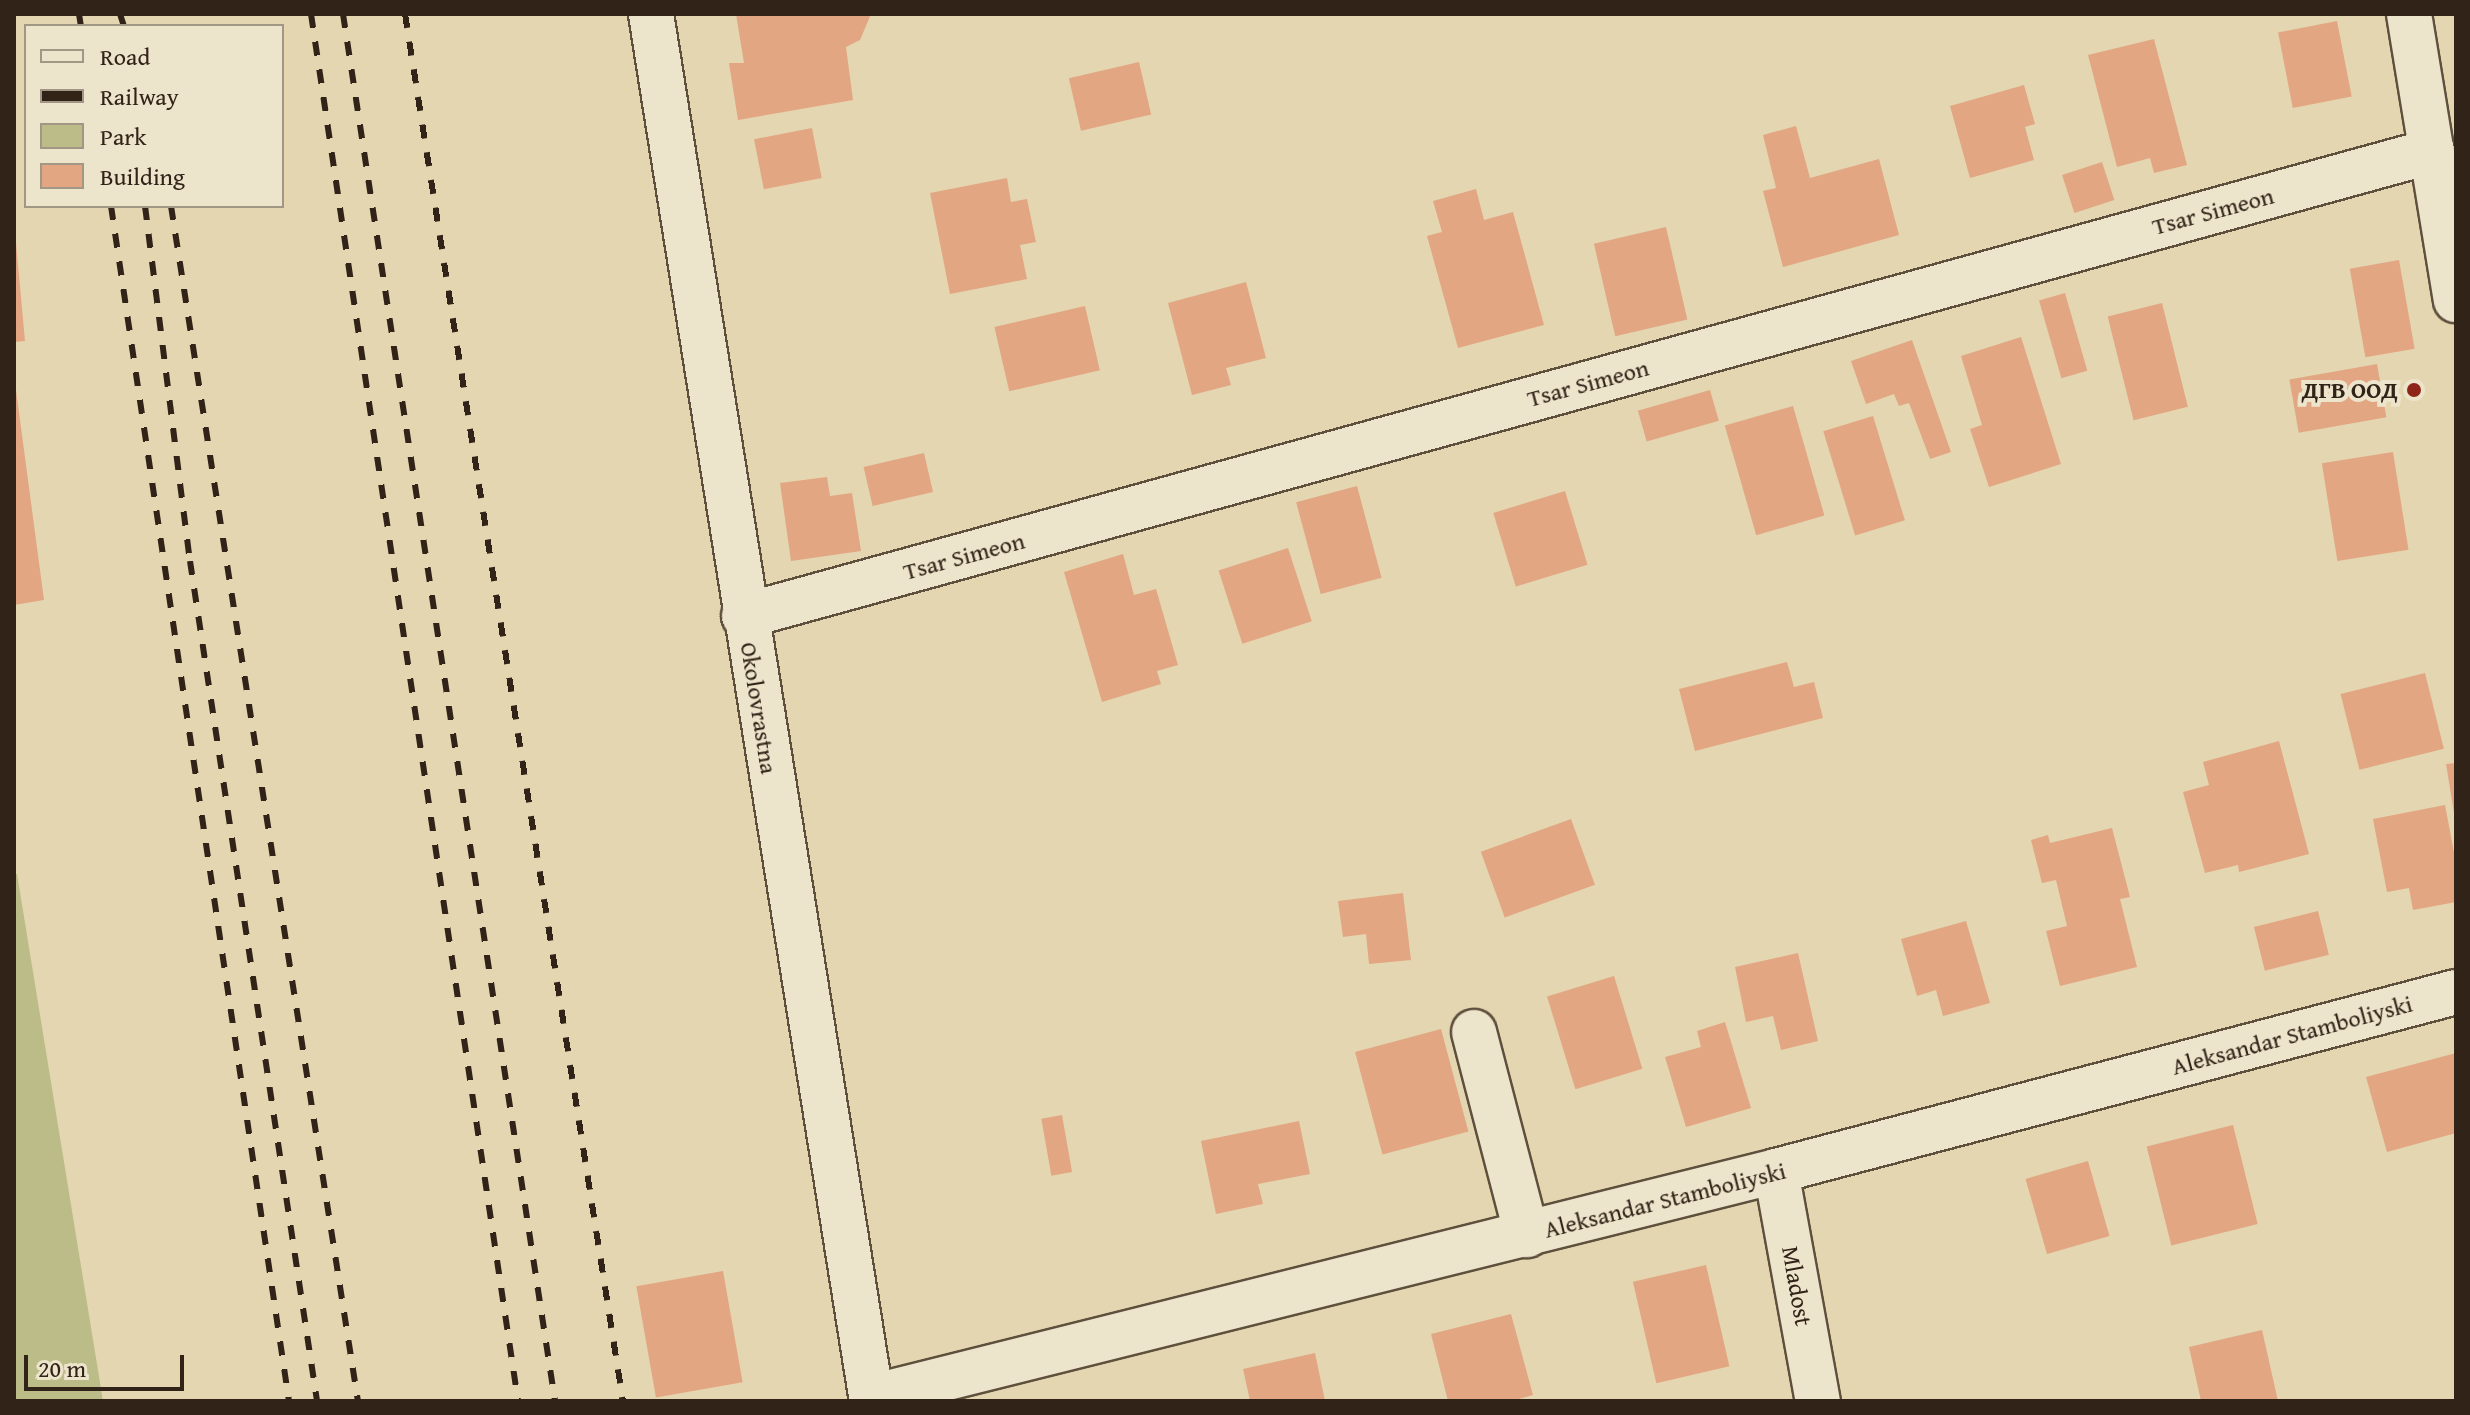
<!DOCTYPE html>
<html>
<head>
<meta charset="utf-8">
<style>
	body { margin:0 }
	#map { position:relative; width:2470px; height:1415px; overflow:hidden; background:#e4d6b0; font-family:"Gentium Book Plus",serif }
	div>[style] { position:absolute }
	.green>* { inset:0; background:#bbbc87 }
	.building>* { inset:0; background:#e2a683; transform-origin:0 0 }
	.roads { filter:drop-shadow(2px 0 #5e503d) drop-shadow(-2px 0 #5e503d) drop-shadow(0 2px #5e503d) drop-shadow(0 -2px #5e503d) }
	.minor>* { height:44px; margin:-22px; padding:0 22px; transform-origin:22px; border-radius:22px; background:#ede4cc }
	.rail>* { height:6px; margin-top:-3px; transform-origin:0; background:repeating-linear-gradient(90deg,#312317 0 14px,transparent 0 28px) }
	.dots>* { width:22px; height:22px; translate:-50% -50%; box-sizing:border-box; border:4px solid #ede4cc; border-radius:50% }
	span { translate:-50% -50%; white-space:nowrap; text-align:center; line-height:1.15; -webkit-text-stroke:8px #ede4cc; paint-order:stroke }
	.street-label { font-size:24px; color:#312317 }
	.poi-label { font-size:24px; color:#312317; font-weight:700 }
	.right { translate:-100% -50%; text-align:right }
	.frame { position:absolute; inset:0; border:16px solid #312317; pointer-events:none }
	.legend { position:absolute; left:24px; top:24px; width:260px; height:184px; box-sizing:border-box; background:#ede4cc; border:2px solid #a29784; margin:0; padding:10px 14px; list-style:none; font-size:24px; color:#312317 }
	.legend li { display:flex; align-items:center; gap:16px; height:40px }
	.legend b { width:40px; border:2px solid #a29784 }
	.scale { position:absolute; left:24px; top:1355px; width:160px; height:36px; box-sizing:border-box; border:4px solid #312317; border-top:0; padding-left:10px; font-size:24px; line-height:28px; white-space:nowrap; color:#312317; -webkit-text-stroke:6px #ede4cc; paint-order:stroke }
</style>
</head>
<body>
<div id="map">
	<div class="green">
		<i style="clip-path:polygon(14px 874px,17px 874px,103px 1401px,14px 1401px)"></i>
	</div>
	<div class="building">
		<i style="clip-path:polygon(736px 14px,871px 14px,860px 40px,846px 47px,853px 100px,738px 120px,729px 63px,744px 63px)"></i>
		<i style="left:2337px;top:21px;width:77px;height:60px;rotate:79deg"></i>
		<i style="clip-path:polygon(2154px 39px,2187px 165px,2154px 173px,2150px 158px,2117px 167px,2088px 55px)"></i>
		<i style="left:1139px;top:62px;width:54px;height:72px;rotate:77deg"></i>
		<i style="clip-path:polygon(2024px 85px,2035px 124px,2025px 127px,2034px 160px,1970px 178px,1950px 106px)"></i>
		<i style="clip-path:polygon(1796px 126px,1810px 178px,1879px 159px,1899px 235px,1783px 267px,1763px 191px,1776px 188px,1763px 135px)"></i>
		<i style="left:812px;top:128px;width:51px;height:59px;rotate:79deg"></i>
		<i style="left:2102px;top:162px;width:40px;height:42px;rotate:72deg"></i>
		<i style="clip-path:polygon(1007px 178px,1011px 202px,1027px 199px,1036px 242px,1020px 245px,1027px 279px,950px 294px,930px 193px)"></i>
		<i style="clip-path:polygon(1476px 189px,1484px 220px,1513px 212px,1544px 325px,1458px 348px,1427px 236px,1442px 232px,1433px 201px)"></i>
		<i style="clip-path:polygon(14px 221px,25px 341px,14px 342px)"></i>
		<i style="left:1666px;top:227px;width:95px;height:74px;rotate:77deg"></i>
		<i style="left:2399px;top:260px;width:90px;height:50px;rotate:80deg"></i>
		<i style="clip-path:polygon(1246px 282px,1266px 358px,1226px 368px,1231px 385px,1192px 395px,1168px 303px)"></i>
		<i style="left:2065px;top:293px;width:81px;height:27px;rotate:74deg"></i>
		<i style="left:2162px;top:303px;width:107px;height:56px;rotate:76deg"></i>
		<i style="left:1085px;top:306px;width:66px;height:93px;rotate:77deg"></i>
		<i style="clip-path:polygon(2021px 337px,2061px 464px,1989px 487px,1970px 429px,1982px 425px,1961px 356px)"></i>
		<i style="clip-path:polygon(1912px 340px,1951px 452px,1930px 459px,1909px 403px,1899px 406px,1894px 394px,1866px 404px,1851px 361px)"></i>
		<i style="left:2377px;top:364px;width:54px;height:89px;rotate:80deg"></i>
		<i style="clip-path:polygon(14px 375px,44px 600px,14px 605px)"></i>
		<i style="left:1710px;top:390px;width:32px;height:75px;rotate:74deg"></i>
		<i style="left:1793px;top:406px;width:114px;height:71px;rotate:74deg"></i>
		<i style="left:1873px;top:416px;width:109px;height:52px;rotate:73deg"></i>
		<i style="left:2393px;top:452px;width:99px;height:72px;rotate:81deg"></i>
		<i style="left:924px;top:453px;width:40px;height:62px;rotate:77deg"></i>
		<i style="clip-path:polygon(827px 477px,830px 496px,852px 493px,861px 551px,791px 561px,780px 483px)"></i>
		<i style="left:1357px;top:486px;width:95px;height:63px;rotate:75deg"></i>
		<i style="left:1565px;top:491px;width:77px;height:75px;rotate:73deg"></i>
		<i style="left:1288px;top:548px;width:77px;height:73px;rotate:72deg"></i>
		<i style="clip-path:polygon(1123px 554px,1134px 595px,1156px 589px,1178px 665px,1157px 671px,1161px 684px,1102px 702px,1064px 572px)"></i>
		<i style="clip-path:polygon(1787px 662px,1794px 687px,1814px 682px,1823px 718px,1695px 751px,1679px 689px)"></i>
		<i style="left:2425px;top:673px;width:78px;height:87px;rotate:76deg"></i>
		<i style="clip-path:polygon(2279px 741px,2309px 854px,2239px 872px,2238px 865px,2205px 873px,2183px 792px,2209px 785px,2203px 762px)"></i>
		<i style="clip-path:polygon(2456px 763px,2456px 813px,2454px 813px,2446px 764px)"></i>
		<i style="clip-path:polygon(2445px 805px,2456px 863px,2456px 902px,2413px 910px,2409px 888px,2387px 892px,2373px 819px)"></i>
		<i style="left:1571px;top:819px;width:70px;height:96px;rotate:70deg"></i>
		<i style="clip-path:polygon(2112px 828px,2130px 897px,2120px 899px,2137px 967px,2060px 986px,2046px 931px,2067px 926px,2056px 880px,2042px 883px,2031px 840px,2048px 835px,2050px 843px)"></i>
		<i style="clip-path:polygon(1403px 893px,1411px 960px,1369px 964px,1366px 934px,1343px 937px,1338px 901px)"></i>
		<i style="left:2318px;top:911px;width:45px;height:66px;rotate:76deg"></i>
		<i style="clip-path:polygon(1966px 921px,1990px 1003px,1943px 1016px,1936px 990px,1917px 996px,1901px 939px)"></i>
		<i style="clip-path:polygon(1798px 953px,1818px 1041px,1781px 1050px,1773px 1016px,1746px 1022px,1735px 967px)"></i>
		<i style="left:1614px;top:976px;width:97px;height:70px;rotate:73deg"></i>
		<i style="clip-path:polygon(1725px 1022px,1751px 1108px,1686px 1127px,1665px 1057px,1701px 1047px,1697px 1031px)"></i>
		<i style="left:1441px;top:1029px;width:106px;height:89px;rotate:75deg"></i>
		<i style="clip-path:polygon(2456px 1053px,2456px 1133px,2387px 1152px,2366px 1077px)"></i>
		<i style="left:1062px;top:1115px;width:58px;height:21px;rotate:80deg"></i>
		<i style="clip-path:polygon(1299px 1121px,1310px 1174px,1258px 1184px,1263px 1204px,1216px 1214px,1201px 1141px)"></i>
		<i style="left:2233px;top:1125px;width:102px;height:89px;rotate:76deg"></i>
		<i style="left:2088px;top:1161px;width:78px;height:65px;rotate:74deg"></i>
		<i style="left:1706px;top:1265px;width:104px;height:75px;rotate:77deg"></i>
		<i style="left:723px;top:1271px;width:113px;height:88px;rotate:80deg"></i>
		<i style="clip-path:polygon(1511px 1314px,1533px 1395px,1511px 1401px,1448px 1401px,1431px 1334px)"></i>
		<i style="clip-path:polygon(2262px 1330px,2278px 1401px,2201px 1401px,2189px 1347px)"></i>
		<i style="clip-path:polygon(1315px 1353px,1325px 1401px,1250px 1401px,1243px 1369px)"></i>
	</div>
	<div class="roads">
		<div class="minor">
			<i style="left:651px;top:14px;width:1404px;rotate:80.95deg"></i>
			<i style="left:2409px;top:14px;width:290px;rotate:80.7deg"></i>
			<i style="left:744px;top:616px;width:1751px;rotate:-15.4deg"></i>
			<i style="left:1474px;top:1032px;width:210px;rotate:75.4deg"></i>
			<i style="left:1776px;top:1171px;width:234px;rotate:79.7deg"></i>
			<i style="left:871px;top:1397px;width:933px;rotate:-14.02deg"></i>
			<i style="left:1776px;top:1171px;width:703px;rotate:-14.75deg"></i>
		</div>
	</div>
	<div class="rail">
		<i style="left:79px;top:14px;width:12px;rotate:81deg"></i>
		<i style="left:120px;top:14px;width:13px;rotate:72deg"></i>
		<i style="left:311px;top:14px;width:1402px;rotate:81.51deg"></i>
		<i style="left:343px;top:14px;width:1403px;rotate:81.31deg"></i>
		<i style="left:405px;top:14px;width:1404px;rotate:81.07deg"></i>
		<i style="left:111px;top:206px;width:1208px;rotate:81.53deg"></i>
		<i style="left:145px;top:206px;width:358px;rotate:82.8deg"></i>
		<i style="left:190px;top:561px;width:850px;rotate:81.4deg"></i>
		<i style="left:171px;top:206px;width:1210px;rotate:81.11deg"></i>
	</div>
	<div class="dots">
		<i style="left:2414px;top:390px;background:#8f2418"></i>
	</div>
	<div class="street-label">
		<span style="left:2213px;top:211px;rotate:-15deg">Tsar Simeon</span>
		<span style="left:1588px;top:383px;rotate:-15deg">Tsar Simeon</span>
		<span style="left:964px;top:556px;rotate:-15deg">Tsar Simeon</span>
		<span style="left:759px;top:708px;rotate:81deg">Okolovrastna</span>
		<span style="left:2292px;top:1035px;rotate:-15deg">Aleksandar Stamboliyski</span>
		<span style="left:1665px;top:1200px;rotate:-14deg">Aleksandar Stamboliyski</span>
		<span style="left:1797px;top:1286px;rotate:80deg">Mladost</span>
	</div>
	<div class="poi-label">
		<span class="right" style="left:2398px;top:390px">ДГВ ООД</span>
	</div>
	<div class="frame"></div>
	<ul class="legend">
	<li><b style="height:10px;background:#ede4cc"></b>Road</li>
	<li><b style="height:10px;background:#312317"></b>Railway</li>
	<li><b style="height:22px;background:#bbbc87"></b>Park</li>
	<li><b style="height:22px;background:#e2a683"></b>Building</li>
	</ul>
	<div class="scale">20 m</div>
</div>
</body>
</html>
